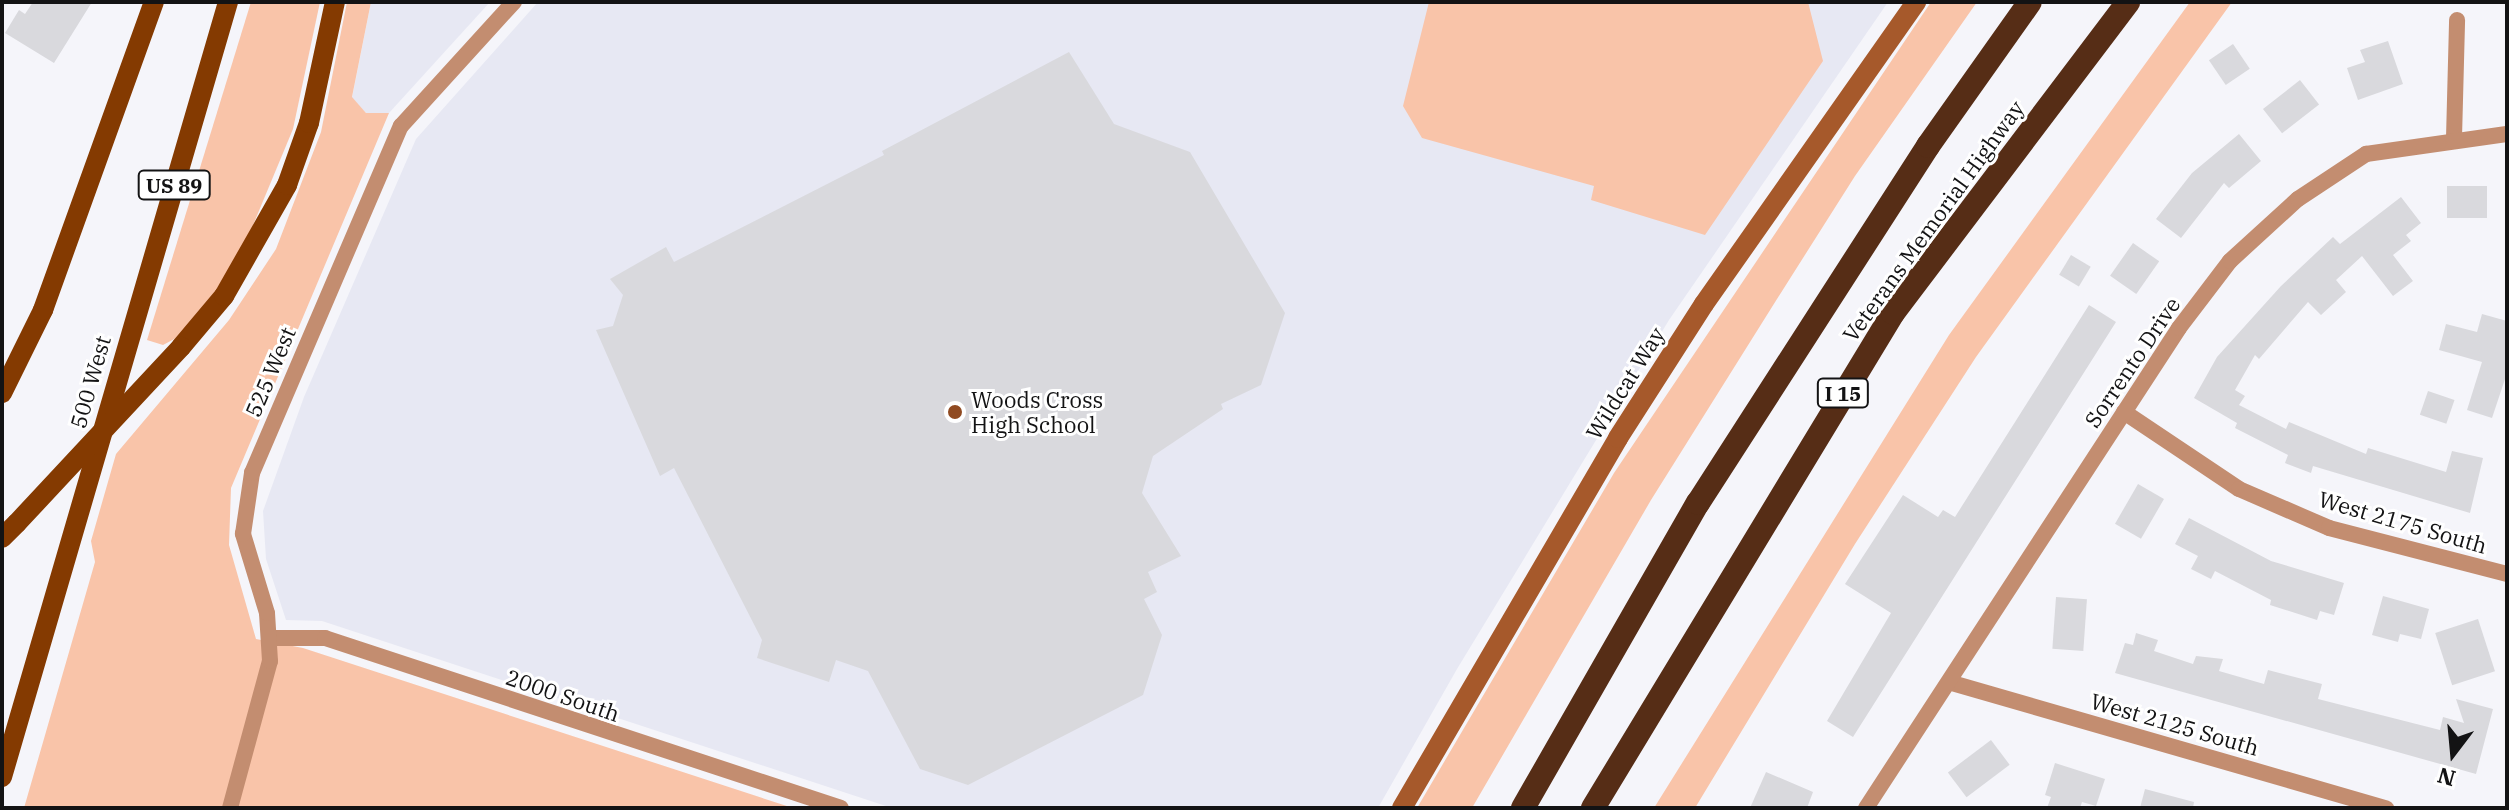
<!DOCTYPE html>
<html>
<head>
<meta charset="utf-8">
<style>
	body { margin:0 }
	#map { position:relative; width:2509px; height:810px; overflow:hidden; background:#f5f5fa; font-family:"IBM Plex Serif",serif }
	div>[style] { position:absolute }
	.built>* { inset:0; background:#e7e8f3 }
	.green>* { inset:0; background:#f9c4a9 }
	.building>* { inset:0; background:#d9d9dd; transform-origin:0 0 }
	.street>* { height:16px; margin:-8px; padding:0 8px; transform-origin:8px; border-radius:8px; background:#c38d70 }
	.secondary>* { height:20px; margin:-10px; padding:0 10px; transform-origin:10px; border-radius:10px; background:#a6592b }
	.primary>* { height:20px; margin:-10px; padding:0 10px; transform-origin:10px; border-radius:10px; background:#843a01 }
	.highway>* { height:24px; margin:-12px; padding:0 12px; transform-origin:12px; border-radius:12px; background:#562d16 }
	.primary-bridge>* { height:20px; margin:-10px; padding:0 10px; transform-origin:10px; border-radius:10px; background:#843a01 }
	.dots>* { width:22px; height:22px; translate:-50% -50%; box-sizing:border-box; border:4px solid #fff; border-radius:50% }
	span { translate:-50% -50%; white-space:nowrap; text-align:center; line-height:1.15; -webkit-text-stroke:6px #fff; paint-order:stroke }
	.shield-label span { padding:2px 6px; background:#fff; border:2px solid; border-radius:6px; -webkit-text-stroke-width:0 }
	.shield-label { font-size:20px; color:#131314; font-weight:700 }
	.street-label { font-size:22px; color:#131314 }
	.poi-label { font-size:22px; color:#131314 }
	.left { translate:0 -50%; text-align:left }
	.frame { position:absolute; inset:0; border:4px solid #131314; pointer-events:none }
	.north { position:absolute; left:2413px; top:714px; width:80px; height:80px; -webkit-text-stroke:6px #fff; paint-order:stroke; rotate:196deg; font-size:22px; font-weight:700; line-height:32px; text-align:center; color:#131314 }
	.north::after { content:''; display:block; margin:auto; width:28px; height:36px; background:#131314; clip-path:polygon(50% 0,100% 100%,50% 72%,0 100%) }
</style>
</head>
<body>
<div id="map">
	<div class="built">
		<i style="clip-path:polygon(371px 2px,490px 2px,389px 113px,366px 113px,352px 98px)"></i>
		<i style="clip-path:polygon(538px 2px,1888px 2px,1669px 320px,1457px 669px,1378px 808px,892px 808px,322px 621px,286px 620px,266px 559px,263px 511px,304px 397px,416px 139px)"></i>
	</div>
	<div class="green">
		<i style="clip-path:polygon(251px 2px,320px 2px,293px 129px,246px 242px,208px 303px,180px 336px,163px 345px,147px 340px)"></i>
		<i style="clip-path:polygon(347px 2px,371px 2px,352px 97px,366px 113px,389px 113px,231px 488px,229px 545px,256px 639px,303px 648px,793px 808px,24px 808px,95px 562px,91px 541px,116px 454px,229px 320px,276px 249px,321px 132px)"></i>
		<i style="clip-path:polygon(1429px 2px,1808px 2px,1823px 61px,1705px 235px,1591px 200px,1594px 186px,1422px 138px,1403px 106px)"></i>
		<i style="clip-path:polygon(1931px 2px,1977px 2px,1855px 176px,1777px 299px,1651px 500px,1472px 808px,1417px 808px,1614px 473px)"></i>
		<i style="clip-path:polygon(2190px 2px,2232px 2px,1976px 357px,1855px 544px,1695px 808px,1654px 808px,1949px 335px)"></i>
	</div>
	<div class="building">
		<i style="clip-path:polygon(33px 2px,92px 2px,54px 63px,5px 33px,19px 10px,25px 14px)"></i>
		<i style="clip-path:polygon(2388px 41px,2403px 84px,2358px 100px,2347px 68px,2365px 62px,2360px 50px)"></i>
		<i style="left:2233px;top:44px;width:30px;height:29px;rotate:56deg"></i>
		<i style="clip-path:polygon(1069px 52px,1114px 124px,1190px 152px,1285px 313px,1261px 385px,1221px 404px,1223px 409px,1153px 456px,1142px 493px,1181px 556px,1148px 572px,1157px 592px,1144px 599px,1162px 635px,1143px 695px,968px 785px,920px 769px,868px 671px,836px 660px,829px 682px,757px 658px,762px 640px,674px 468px,660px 476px,596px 330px,613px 326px,623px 295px,610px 279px,666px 247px,674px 262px,884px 155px,882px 151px)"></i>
		<i style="left:2300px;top:80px;width:31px;height:47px;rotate:52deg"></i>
		<i style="clip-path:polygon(2239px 134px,2261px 161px,2229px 188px,2224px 183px,2181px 238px,2156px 219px,2192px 173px)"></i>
		<i style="left:2447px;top:186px;width:40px;height:32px"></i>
		<i style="clip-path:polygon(2401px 197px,2421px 223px,2406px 235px,2411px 241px,2393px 255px,2413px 281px,2393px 296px,2362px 256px,2336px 280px,2346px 292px,2321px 315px,2308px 302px,2259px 359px,2255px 355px,2235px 390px,2245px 396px,2239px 405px,2286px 429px,2289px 422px,2366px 454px,2368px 448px,2446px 472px,2452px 451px,2483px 458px,2470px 513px,2313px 466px,2311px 473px,2285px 463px,2288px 455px,2235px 428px,2237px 423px,2194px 398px,2217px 357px,2281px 286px,2333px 237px,2340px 244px)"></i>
		<i style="left:2133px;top:243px;width:32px;height:40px;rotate:35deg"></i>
		<i style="left:2071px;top:255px;width:23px;height:23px;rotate:31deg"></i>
		<i style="clip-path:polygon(2089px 305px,2116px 322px,1853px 737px,1827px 721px,1891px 613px,1845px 584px,1903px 495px,1938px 517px,1943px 510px,1955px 517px)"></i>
		<i style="clip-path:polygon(2482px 314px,2507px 321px,2507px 373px,2492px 418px,2467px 410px,2482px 362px,2439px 350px,2446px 324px,2477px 332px)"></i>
		<i style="left:2428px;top:391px;width:28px;height:25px;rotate:19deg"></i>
		<i style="left:2138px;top:484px;width:30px;height:46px;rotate:30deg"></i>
		<i style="clip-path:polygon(2189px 518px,2271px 561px,2344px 583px,2334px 615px,2320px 611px,2317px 620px,2270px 605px,2271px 600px,2215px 571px,2211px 579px,2191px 569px,2198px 556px,2175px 544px)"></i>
		<i style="clip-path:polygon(2383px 596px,2429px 609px,2421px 639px,2400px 634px,2398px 642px,2372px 635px)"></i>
		<i style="left:2056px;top:597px;width:31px;height:52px;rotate:4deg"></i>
		<i style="left:2478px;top:619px;width:55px;height:45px;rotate:72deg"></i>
		<i style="clip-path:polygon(2136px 633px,2158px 640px,2154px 651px,2193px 664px,2196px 656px,2223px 659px,2219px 671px,2264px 684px,2268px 670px,2322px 684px,2318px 699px,2440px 730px,2443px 717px,2464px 723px,2456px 699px,2493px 709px,2476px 774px,2115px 673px,2125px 643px,2133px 645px)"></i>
		<i style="left:1991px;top:740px;width:31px;height:54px;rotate:53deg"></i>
		<i style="clip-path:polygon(2055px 763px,2105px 779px,2096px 806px,2082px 802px,2080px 808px,2047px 808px,2051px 797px,2045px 795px)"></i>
		<i style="clip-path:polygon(1766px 772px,1813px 792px,1807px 808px,1750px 808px)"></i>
		<i style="clip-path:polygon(2145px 789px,2194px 802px,2193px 808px,2140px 808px)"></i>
	</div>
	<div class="street">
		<i style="left:2454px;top:138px;width:118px;rotate:-88.5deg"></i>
		<i style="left:2124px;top:412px;width:138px;rotate:33.8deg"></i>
		<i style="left:2239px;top:489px;width:98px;rotate:23.4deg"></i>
		<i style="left:2329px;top:528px;width:184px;rotate:14.5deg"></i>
		<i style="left:270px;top:638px;width:55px"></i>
		<i style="left:325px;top:638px;width:543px;rotate:18.23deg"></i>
		<i style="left:1952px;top:683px;width:452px;rotate:16.1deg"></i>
		<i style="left:230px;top:808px;width:152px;rotate:-74.8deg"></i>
		<i style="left:270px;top:661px;width:48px;rotate:-93.6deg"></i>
		<i style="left:267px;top:613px;width:83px;rotate:-106.9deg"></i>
		<i style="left:243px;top:534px;width:62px;rotate:-81.6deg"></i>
		<i style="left:252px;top:473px;width:378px;rotate:-66.8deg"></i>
		<i style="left:401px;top:126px;width:168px;rotate:-47.7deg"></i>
		<i style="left:1866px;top:808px;width:573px;rotate:-56.89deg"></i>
		<i style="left:2179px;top:328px;width:84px;rotate:-52.7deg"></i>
		<i style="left:2230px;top:261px;width:92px;rotate:-42.4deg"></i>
		<i style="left:2298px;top:199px;width:82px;rotate:-33.5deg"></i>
		<i style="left:2366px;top:154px;width:142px;rotate:-8.1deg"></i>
	</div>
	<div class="secondary">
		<i style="left:1402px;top:808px;width:428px;rotate:-59.7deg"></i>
		<i style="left:1618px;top:438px;width:159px;rotate:-57.3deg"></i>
		<i style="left:1704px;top:304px;width:369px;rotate:-54.9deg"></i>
	</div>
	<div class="primary">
		<i style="left:181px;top:347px;width:67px;rotate:-49.9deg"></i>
		<i style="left:224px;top:296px;width:128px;rotate:-60.4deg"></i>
		<i style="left:287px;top:185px;width:66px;rotate:-70.5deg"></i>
		<i style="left:309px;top:123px;width:124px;rotate:-77.9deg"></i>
		<i style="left:2px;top:393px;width:93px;rotate:-63.7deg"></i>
		<i style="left:43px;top:310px;width:327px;rotate:-70.2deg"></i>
		<i style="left:2px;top:538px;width:21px;rotate:-45deg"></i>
		<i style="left:2px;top:777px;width:807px;rotate:-73.74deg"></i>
	</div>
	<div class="highway">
		<i style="left:1523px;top:808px;width:352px;rotate:-60.2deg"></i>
		<i style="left:1698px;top:503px;width:425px;rotate:-57.2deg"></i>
		<i style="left:1928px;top:146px;width:176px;rotate:-54.7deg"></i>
		<i style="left:1593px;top:808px;width:579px;rotate:-58.78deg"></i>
		<i style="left:1893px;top:313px;width:390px;rotate:-52.9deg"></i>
	</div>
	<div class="primary-bridge">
		<i style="left:17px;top:523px;width:241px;rotate:-47deg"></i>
	</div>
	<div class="dots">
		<i style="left:955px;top:412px;background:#904a21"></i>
	</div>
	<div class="shield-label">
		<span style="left:174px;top:185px">US 89</span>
		<span style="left:1843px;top:393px">I 15</span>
	</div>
	<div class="street-label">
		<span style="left:1933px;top:221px;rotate:-54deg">Veterans Memorial Highway</span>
		<span style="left:2132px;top:362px;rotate:-56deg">Sorrento Drive</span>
		<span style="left:270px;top:372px;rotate:-67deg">525 West</span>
		<span style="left:90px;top:382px;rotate:-74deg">500 West</span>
		<span style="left:1625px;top:383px;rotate:-58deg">Wildcat Way</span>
		<span style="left:2403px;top:522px;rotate:16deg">West 2175 South</span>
		<span style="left:563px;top:695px;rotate:19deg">2000 South</span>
		<span style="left:2175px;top:724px;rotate:16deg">West 2125 South</span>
	</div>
	<div class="poi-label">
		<span class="left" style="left:971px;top:412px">Woods Cross<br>High School</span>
	</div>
	<div class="frame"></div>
	<div class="north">N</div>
</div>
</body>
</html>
